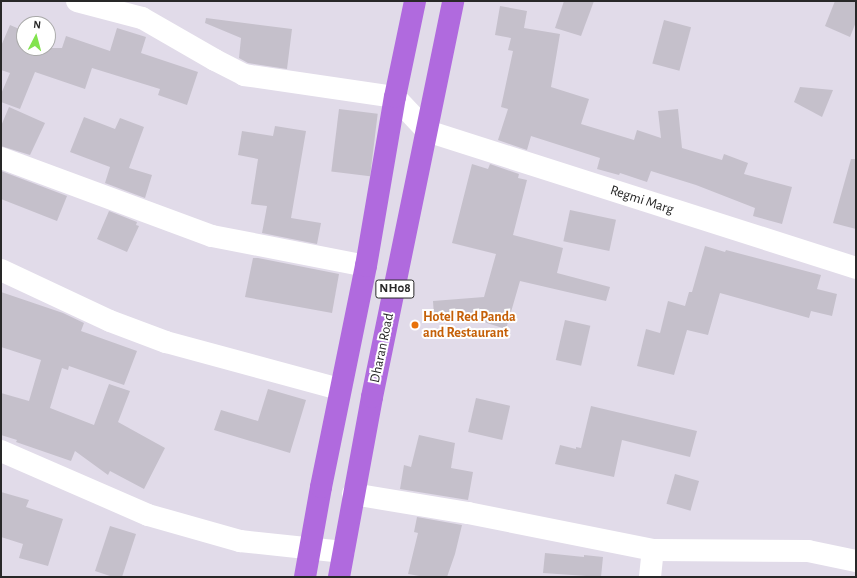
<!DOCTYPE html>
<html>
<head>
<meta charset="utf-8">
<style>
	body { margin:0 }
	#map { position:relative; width:857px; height:578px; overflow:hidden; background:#e1dbe9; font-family:"Alegreya Sans",sans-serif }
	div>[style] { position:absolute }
	.building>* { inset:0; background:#c5c0cb; transform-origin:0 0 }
	.minor>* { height:22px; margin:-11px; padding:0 11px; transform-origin:11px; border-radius:11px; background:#fff }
	.major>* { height:22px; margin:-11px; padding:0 11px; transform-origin:11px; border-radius:11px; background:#b06ade }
	.dots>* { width:11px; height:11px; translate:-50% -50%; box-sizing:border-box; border:2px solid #fff; border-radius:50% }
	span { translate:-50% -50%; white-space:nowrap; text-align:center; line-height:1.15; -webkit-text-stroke:4px #fff; paint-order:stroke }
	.shield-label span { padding:1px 3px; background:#fff; border:1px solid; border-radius:3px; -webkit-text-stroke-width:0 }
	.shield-label { font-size:13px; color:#282828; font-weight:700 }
	.street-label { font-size:14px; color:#282828 }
	.food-label { font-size:14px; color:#c56008; font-weight:700 }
	.left { translate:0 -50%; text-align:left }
	.frame { position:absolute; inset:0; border:2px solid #282828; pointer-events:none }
	.north { position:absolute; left:16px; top:16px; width:40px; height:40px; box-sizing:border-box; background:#fff; border:1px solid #a9a9a9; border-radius:50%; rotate:6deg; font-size:11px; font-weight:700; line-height:16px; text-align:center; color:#282828 }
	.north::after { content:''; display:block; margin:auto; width:14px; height:18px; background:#82e34e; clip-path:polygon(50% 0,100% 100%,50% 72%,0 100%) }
</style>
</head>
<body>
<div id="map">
	<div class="building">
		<i style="clip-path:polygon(564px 1px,594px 1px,581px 36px,555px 28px)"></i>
		<i style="clip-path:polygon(835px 1px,856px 1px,856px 22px,850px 37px,825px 26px)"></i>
		<i style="clip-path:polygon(500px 6px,527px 11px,524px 28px,560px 34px,551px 87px,589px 99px,581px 124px,634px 140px,637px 130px,661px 138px,658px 111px,678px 109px,682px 148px,722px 160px,724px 154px,748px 163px,744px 174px,792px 187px,782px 224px,753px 216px,755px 208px,696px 185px,651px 171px,647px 182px,620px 173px,619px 175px,597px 169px,600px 158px,531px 136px,527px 150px,498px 140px,508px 109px,501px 107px,513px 51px,508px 50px,511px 38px,495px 35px)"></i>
		<i style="clip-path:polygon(206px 18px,292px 29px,287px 69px,248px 63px,239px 58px,241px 38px,205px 23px)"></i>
		<i style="left:664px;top:20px;width:28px;height:45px;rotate:15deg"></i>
		<i style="clip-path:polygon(10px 25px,24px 31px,24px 48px,62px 48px,66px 36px,110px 51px,117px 28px,146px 37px,141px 53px,198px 72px,187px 105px,158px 95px,160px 89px,92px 68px,85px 89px,35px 72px,20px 109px,1px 102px,1px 94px,10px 73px,1px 70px,1px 46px)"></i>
		<i style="clip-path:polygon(800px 87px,833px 90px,822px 117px,794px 102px)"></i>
		<i style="clip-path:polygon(9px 107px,45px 123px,30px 155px,1px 146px,1px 126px)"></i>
		<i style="left:339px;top:109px;width:39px;height:63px;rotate:7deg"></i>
		<i style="clip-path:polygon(84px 117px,115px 129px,120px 118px,144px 127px,129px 168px,152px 175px,145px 198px,105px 183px,110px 167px,70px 152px)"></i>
		<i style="clip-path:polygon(275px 126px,306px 131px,291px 218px,321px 223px,317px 244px,262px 233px,267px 206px,251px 204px,258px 159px,238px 155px,242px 131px,273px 136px)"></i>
		<i style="clip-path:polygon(851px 159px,856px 159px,856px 229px,833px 223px)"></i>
		<i style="clip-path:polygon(472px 164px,488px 169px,490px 164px,519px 174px,518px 178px,527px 180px,513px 235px,563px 248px,557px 273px,610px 287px,606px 301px,520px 281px,506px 329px,477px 320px,479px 313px,434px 317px,433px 301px,484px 297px,496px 254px,452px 243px)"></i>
		<i style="clip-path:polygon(1px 171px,67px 196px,57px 221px,1px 199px)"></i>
		<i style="left:570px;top:210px;width:47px;height:32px;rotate:12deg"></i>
		<i style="clip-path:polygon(109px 211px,137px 222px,136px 225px,139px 226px,127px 252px,97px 239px)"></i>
		<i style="clip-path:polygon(705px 246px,725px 252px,726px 250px,821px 275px,817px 289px,837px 294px,832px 316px,811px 311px,809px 318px,720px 293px,708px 335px,687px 330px,674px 375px,637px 366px,646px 329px,660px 333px,668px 301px,685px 306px,689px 292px,692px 292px)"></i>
		<i style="clip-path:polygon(253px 258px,258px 258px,339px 274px,332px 313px,245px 297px)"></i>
		<i style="clip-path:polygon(1px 292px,63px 313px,84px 323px,81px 331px,137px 351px,124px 385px,69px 366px,68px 370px,62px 368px,50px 408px,94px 425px,109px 384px,130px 391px,118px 422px,165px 448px,144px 489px,110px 471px,108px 475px,75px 451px,71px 461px,16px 442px,17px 440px,1px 435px,1px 393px,29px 401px,41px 360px,1px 347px)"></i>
		<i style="left:565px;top:320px;width:26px;height:41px;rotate:13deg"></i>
		<i style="clip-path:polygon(268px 389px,306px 400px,290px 453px,214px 430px,221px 410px,258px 421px)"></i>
		<i style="left:476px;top:398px;width:35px;height:35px;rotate:13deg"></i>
		<i style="clip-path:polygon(591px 406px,697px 431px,690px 457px,622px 440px,614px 477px,555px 464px,560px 445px,576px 449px,576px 447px,581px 448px)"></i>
		<i style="clip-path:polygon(419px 435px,455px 443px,451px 468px,473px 472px,468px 500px,400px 489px,404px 465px,411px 467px)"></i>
		<i style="left:675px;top:474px;width:25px;height:31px;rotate:16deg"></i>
		<i style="clip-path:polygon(1px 492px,29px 500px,26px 507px,63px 519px,48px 566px,19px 558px,23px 544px,1px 537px)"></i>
		<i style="clip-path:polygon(417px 517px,462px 525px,455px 554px,447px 577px,425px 577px,408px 574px,418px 533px,414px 532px)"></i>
		<i style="clip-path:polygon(110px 526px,136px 534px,122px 577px,113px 577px,95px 571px)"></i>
		<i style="clip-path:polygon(545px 553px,584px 557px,584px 555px,603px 557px,601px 577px,543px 573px)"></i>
	</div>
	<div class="minor">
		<i style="left:77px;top:1px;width:67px;rotate:14.7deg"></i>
		<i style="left:142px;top:18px;width:84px;rotate:29.9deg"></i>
		<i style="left:215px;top:60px;width:33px;rotate:27deg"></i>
		<i style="left:244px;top:75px;width:153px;rotate:8.3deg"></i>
		<i style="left:395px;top:97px;width:47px;rotate:46.7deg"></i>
		<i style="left:427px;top:131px;width:450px;rotate:17.7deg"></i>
		<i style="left:1px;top:158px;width:225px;rotate:20.3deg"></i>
		<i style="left:212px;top:236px;width:157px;rotate:11deg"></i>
		<i style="left:1px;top:270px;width:120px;rotate:25.1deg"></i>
		<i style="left:110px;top:321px;width:60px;rotate:20.6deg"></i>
		<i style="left:166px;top:342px;width:179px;rotate:15.2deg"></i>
		<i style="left:1px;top:451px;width:160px;rotate:23.5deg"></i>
		<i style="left:148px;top:515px;width:96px;rotate:15.8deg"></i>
		<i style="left:240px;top:541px;width:104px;rotate:6.1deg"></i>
		<i style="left:353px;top:494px;width:117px;rotate:9.4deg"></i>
		<i style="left:468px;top:513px;width:189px;rotate:11.3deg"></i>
		<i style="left:653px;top:550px;width:155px;rotate:0.4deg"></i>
		<i style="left:808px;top:551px;width:49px;rotate:11.8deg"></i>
		<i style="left:650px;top:577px;width:27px;rotate:-84deg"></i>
	</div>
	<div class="major">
		<i style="left:305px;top:577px;width:91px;rotate:-79.9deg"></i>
		<i style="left:321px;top:487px;width:226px;rotate:-78.5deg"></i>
		<i style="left:366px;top:266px;width:171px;rotate:-80.3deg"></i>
		<i style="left:395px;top:97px;width:98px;rotate:-78.2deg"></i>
		<i style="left:339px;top:577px;width:183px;rotate:-79.6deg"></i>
		<i style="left:372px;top:397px;width:404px;rotate:-78.4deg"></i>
	</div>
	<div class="dots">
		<i style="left:415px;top:325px;background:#e8710a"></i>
	</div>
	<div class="shield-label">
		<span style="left:395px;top:289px">NH08</span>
	</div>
	<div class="street-label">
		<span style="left:642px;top:200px;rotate:18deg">Regmi Marg</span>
		<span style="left:382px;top:348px;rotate:-78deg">Dharan Road</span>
	</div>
	<div class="food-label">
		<span class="left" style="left:423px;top:325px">Hotel Red Panda<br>and Restaurant</span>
	</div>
	<div class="frame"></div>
	<div class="north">N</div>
</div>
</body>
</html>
